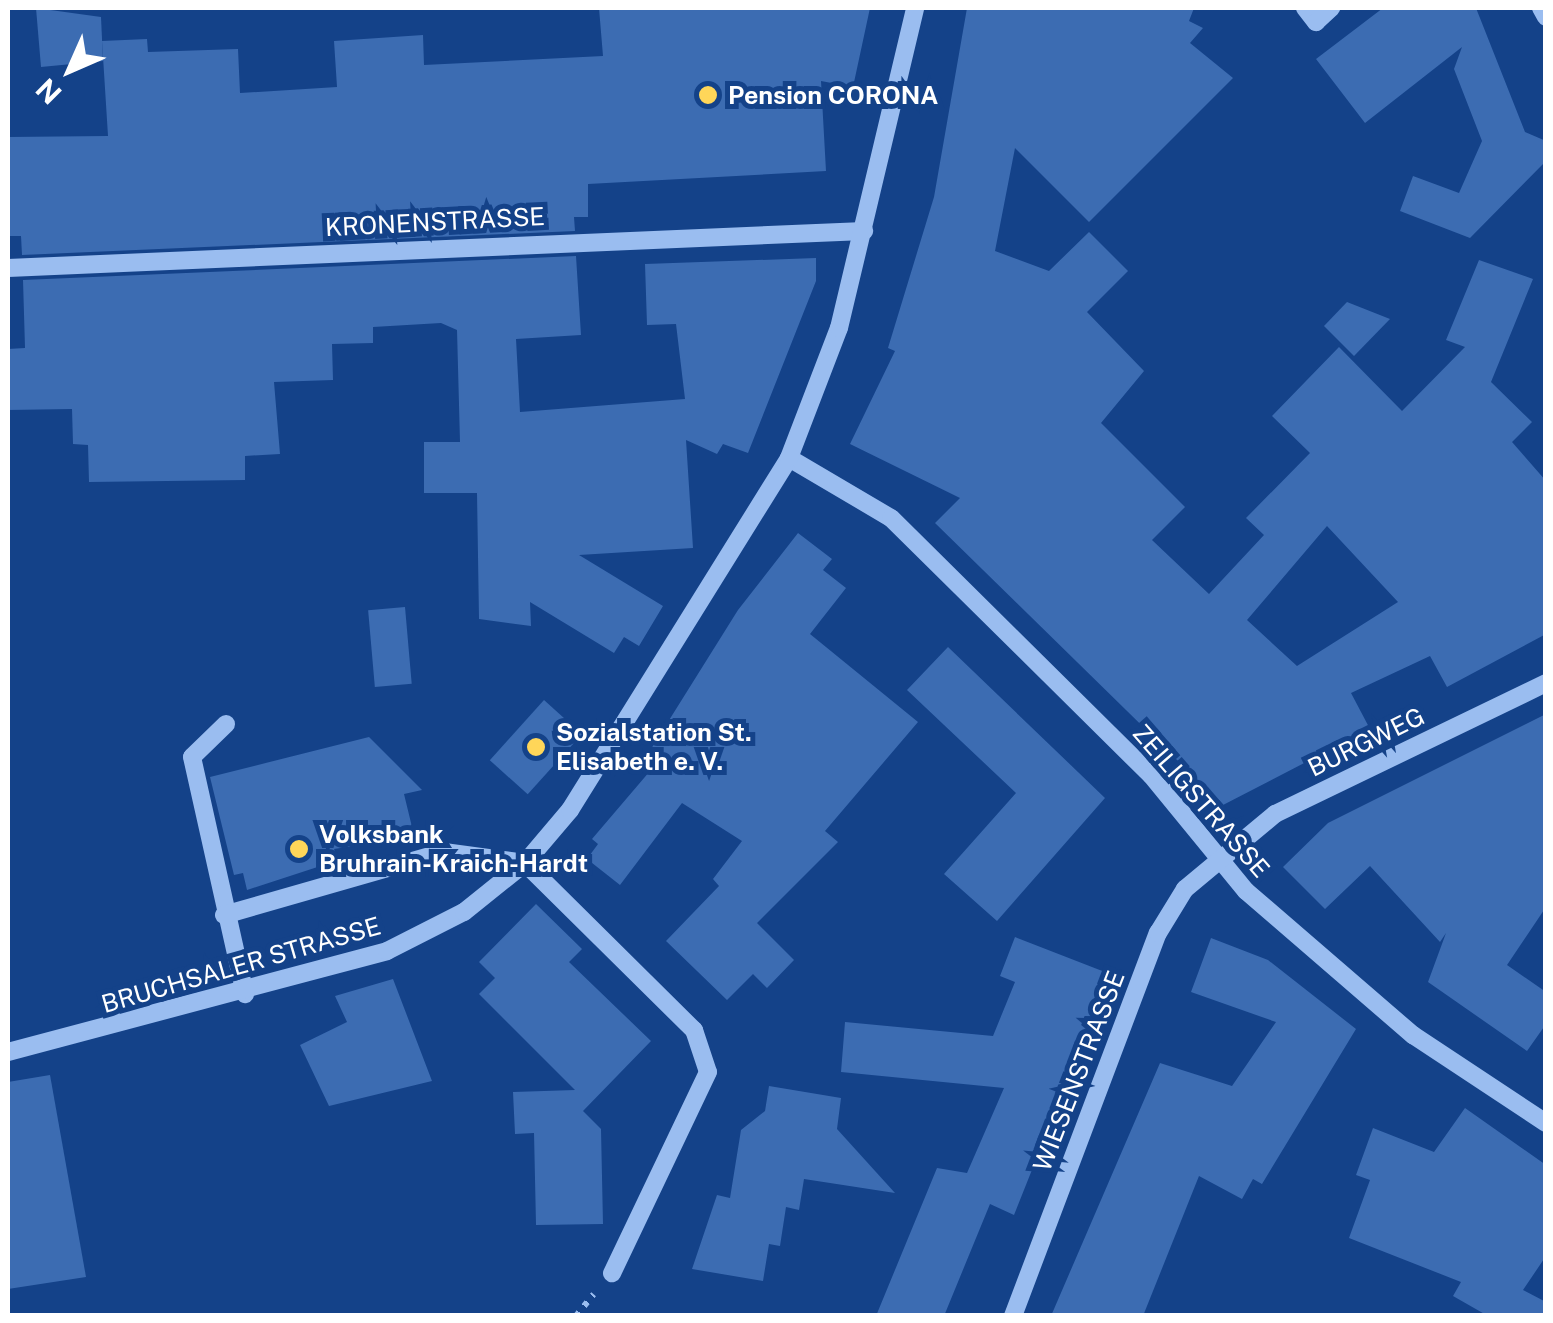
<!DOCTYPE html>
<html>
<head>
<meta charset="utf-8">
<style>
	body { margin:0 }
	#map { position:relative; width:1553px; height:1323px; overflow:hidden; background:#144289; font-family:"Public Sans",sans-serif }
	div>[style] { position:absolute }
	.building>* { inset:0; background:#3c6cb2; transform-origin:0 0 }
	.path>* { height:6px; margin-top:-3px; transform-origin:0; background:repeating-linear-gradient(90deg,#9abdf0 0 5px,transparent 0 13px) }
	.minor>* { height:18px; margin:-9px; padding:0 9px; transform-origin:9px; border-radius:9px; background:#9abdf0 }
	.dots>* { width:28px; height:28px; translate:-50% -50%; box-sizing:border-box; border:5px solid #144289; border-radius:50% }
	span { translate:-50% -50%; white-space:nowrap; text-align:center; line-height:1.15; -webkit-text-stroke:10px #144289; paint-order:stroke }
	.poi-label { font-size:25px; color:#fff; font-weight:700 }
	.left { translate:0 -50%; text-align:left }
	.street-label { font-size:25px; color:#fff }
	.frame { position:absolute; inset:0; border:10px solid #fff; pointer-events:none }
	.north { position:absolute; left:20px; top:20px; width:100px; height:100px; -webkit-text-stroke:8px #144289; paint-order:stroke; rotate:225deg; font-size:28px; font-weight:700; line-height:40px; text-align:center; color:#fff }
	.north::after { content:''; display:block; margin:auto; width:35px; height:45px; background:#fff; clip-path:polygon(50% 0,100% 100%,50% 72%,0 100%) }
</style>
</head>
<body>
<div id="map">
	<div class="building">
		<i style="clip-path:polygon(36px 8px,101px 17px,103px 61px,41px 67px)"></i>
		<i style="clip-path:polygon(599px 8px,870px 8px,853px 87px,821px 81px,826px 171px,588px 184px,588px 217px,574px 217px,575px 231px,22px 255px,21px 236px,8px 236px,8px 137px,108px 136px,102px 41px,147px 39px,148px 52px,238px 49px,240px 93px,337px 87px,334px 41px,423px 35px,424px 65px,603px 56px)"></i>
		<i style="clip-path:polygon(evenodd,967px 8px,1194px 8px,1189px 21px,1203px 28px,1190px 43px,1233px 78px,1089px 222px,1015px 148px,995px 251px,1049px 271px,1089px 232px,1128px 271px,1087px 312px,1144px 371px,1101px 423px,1185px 507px,1152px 540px,1209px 594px,1264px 535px,1246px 518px,1310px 453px,1272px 416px,1339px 347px,1402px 411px,1465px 347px,1446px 340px,1479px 260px,1533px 279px,1491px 382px,1532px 422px,1512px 442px,1546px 481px,1546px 634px,1447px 687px,1430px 656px,1351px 693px,1370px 729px,1223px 805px,935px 523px,960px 498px,850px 444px,895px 351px,888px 348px,934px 197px,967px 8px,1327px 526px,1398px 602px,1297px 666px,1247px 620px,1327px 526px)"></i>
		<i style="clip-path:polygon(1383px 8px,1476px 8px,1525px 132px,1546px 141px,1546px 161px,1470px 238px,1400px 211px,1413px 176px,1459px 193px,1482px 141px,1454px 69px,1462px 47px,1365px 123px,1316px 59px)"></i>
		<i style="clip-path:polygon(576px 256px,581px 335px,516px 339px,520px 412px,685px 399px,676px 324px,647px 325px,645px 264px,816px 258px,816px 281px,748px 453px,723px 444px,717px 454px,686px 440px,693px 548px,579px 555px,663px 606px,639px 646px,624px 637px,614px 653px,530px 602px,531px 626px,479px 619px,477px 493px,424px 493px,424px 442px,460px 442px,457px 330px,441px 323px,373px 327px,373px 343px,332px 344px,333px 380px,274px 382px,280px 454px,245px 456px,245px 480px,89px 482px,88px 445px,73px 444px,72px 409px,8px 410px,8px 349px,25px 348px,23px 280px)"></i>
		<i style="clip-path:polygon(1347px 302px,1390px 319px,1354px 356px,1324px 326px)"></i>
		<i style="clip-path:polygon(798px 533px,832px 559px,823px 570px,846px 588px,810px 634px,918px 722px,825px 831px,838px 842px,757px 923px,794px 960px,767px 988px,753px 974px,727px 1000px,666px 941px,719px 886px,713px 879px,742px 841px,682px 803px,620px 885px,587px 859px,598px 844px,592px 839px,650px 771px,641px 765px,738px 610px)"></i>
		<i style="left:405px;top:607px;width:77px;height:37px;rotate:85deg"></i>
		<i style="clip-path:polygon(948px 647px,1105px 798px,997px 921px,944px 874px,1016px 793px,907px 690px)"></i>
		<i style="left:544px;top:700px;width:51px;height:81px;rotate:42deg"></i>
		<i style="clip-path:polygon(1546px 714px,1546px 907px,1507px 965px,1546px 992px,1546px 1024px,1527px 1051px,1428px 982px,1446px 933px,1440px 942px,1370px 866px,1325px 909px,1283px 867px,1328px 823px)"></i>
		<i style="clip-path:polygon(369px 737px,422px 790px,404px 794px,412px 827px,404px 838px,334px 849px,339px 860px,247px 890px,243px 873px,234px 875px,210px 777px)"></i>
		<i style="clip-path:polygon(536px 904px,582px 949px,569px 962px,651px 1041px,583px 1111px,601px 1129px,603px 1224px,536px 1225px,534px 1133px,515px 1134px,513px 1092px,575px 1090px,479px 994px,495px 978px,479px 962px)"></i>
		<i style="clip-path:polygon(1015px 937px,1110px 974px,1014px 1215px,990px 1204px,944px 1316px,876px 1316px,937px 1168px,967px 1173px,1004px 1088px,841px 1072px,845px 1022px,993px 1036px,1015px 982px,1000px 976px)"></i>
		<i style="clip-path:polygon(1211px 938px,1268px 960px,1356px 1029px,1262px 1184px,1253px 1179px,1242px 1199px,1199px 1176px,1143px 1316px,1051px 1316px,1160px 1063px,1232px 1086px,1276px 1022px,1191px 992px)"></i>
		<i style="clip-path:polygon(393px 979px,432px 1081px,329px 1106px,300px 1045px,347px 1022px,335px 996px)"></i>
		<i style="clip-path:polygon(50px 1075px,86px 1277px,8px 1289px,8px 1082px)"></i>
		<i style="clip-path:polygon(769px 1086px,841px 1098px,837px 1129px,895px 1193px,804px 1179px,799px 1210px,786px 1207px,780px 1246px,769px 1244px,763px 1281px,692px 1269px,717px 1195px,730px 1198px,741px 1130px,765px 1111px)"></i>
		<i style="clip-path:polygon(1465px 1108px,1546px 1165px,1546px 1256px,1523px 1290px,1546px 1302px,1546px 1316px,1488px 1316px,1453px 1296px,1461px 1282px,1349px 1238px,1370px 1180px,1356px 1175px,1373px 1128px,1434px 1152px)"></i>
	</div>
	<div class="path">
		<i style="left:576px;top:1316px;width:28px;rotate:-51deg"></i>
	</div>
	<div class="minor">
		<i style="left:1305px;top:8px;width:18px;rotate:52deg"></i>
		<i style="left:1316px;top:22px;width:21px;rotate:-43deg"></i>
		<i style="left:1541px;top:8px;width:10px;rotate:61deg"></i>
		<i style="left:8px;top:268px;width:857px;rotate:-2.48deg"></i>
		<i style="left:789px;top:458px;width:118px;rotate:30.5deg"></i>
		<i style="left:891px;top:518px;width:366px;rotate:44.7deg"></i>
		<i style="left:1151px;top:775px;width:150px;rotate:50.7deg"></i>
		<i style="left:1246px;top:891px;width:221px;rotate:40.8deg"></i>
		<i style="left:1413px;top:1035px;width:159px;rotate:33.5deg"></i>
		<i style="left:226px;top:724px;width:47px;rotate:135.9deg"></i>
		<i style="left:192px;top:757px;width:243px;rotate:77.4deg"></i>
		<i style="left:224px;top:915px;width:229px;rotate:-16deg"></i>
		<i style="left:444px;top:852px;width:82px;rotate:7.7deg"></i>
		<i style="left:525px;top:863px;width:238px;rotate:44.7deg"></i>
		<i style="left:694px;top:1030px;width:44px;rotate:71.6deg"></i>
		<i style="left:708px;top:1072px;width:223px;rotate:115.5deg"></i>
		<i style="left:8px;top:1052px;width:392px;rotate:-14.9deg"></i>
		<i style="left:387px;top:951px;width:86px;rotate:-26.9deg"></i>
		<i style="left:464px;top:912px;width:78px;rotate:-38.8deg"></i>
		<i style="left:525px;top:863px;width:70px;rotate:-49.7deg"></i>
		<i style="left:570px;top:810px;width:415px;rotate:-58.1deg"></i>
		<i style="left:789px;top:458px;width:139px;rotate:-69deg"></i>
		<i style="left:839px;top:328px;width:329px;rotate:-76.6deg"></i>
		<i style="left:1013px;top:1316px;width:410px;rotate:-69.3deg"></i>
		<i style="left:1158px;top:933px;width:52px;rotate:-58.5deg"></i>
		<i style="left:1185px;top:889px;width:117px;rotate:-39.8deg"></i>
		<i style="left:1275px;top:814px;width:301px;rotate:-25.8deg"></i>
	</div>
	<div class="dots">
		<i style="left:708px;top:95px;background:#ffd659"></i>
		<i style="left:536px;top:747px;background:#ffd659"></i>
		<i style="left:299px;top:849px;background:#ffd659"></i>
	</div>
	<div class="poi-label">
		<span class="left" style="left:728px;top:95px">Pension CORONA</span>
		<span class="left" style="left:556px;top:747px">Sozialstation St.<br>Elisabeth e. V.</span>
		<span class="left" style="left:319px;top:849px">Volksbank<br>Bruhrain-Kraich-Hardt</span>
	</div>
	<div class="street-label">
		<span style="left:435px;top:222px;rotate:-3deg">KRONENSTRASSE</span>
		<span style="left:1366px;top:742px;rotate:-26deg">BURGWEG</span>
		<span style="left:1201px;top:801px;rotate:49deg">ZEILIGSTRASSE</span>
		<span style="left:241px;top:965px;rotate:-16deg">BRUCHSALER STRASSE</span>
		<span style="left:1079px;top:1071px;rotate:-69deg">WIESENSTRASSE</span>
	</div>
	<div class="frame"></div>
	<div class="north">N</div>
</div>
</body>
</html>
